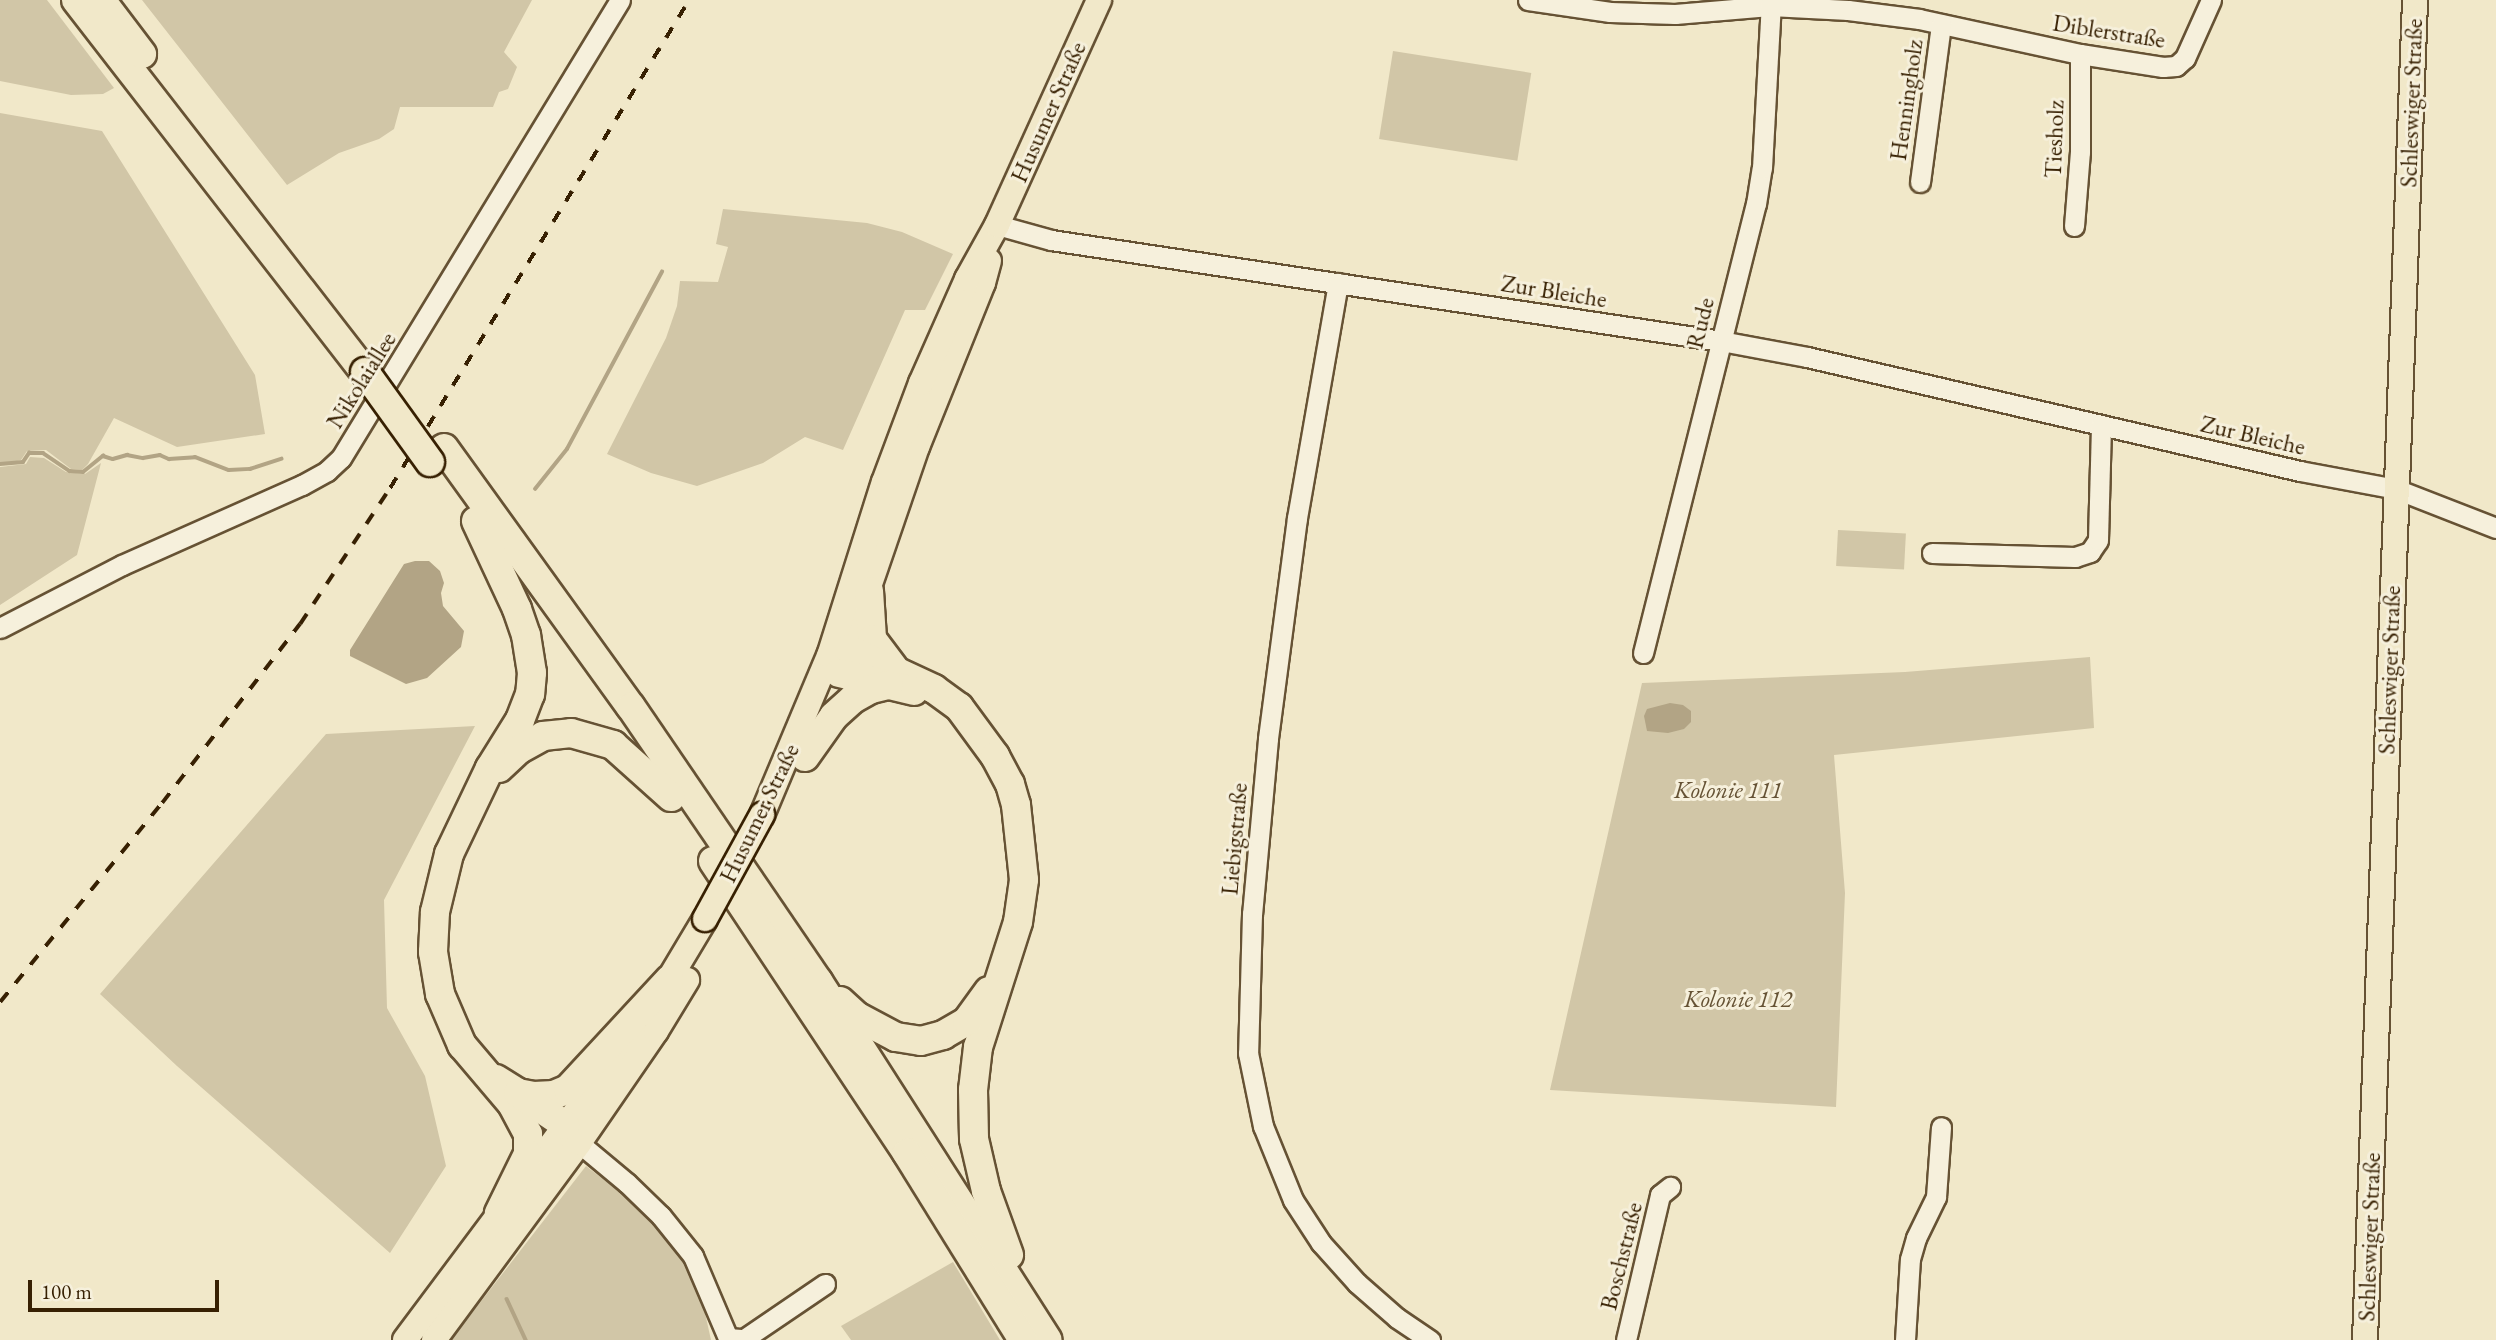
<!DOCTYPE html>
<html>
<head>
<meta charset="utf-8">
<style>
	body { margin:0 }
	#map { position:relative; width:2496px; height:1340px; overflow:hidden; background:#f1e8c9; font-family:"EB Garamond",serif }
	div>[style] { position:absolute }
	.green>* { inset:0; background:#d1c6a7; transform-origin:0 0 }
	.water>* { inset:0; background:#b2a485 }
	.stream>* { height:3.5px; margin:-1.75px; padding:0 1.75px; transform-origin:1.75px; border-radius:1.75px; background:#b2a485 }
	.roads { filter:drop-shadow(2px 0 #665234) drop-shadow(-2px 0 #665234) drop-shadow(0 2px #665234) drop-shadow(0 -2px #665234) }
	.minor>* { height:19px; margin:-9.5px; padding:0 9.5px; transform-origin:9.5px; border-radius:9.5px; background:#f6f0dc }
	.major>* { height:24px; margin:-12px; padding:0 12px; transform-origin:12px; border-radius:12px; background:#f1e8c9 }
	.highway>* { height:28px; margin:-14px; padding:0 14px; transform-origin:14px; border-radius:14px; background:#f1e8c9 }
	.rail>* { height:3.5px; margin-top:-1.75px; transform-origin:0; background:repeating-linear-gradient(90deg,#372002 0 12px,transparent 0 24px) }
	.bridges { filter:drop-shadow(2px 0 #372002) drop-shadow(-2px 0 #372002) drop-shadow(0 2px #372002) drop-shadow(0 -2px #372002) }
	.major-bridge>* { height:24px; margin:-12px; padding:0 12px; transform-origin:12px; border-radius:12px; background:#f1e8c9 }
	.highway-bridge>* { height:28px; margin:-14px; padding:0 14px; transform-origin:14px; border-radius:14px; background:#f1e8c9 }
	span { translate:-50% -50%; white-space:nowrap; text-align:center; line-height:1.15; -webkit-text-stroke:6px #f6f0dc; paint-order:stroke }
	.street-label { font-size:24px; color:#372002 }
	.park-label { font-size:24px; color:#655234; font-style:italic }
	.scale { position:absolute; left:28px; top:1280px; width:191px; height:32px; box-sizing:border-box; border:4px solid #372002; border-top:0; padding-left:9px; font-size:21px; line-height:24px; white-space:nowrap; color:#372002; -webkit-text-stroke:5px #f6f0dc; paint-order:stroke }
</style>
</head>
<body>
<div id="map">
	<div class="green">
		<i style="clip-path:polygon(0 0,47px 0,114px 88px,103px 94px,71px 95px,0 81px)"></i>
		<i style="clip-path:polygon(142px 0,532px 0,504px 52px,517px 67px,508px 89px,499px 92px,493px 107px,400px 107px,394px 129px,379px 139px,339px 153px,287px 185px)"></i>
		<i style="left:1393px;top:51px;width:140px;height:89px;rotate:9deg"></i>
		<i style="clip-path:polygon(0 113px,102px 131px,255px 375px,265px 434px,177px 447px,114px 418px,88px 464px,82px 470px,71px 469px,46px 450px,27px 451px,21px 460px,10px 463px,0 462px)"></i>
		<i style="clip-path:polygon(723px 209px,867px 223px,902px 232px,953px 254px,925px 310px,905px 310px,843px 450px,805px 437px,763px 463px,697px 486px,651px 473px,607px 454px,666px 338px,677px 306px,680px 281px,718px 282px,728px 247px,716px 244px)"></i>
		<i style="clip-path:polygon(30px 457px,44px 458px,66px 472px,85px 474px,101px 463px,77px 555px,0 605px,0 467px,26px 464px)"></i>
		<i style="left:1838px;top:530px;width:68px;height:36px;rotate:3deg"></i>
		<i style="clip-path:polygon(2090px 657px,2094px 728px,1834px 755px,1845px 893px,1836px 1107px,1550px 1090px,1642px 683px,1905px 672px)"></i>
		<i style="clip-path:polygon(475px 726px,384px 900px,387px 1008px,425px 1076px,446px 1166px,390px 1253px,177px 1066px,100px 994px,326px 734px)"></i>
		<i style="clip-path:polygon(586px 1166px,651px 1216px,679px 1252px,701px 1295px,711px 1340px,451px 1340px)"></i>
		<i style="clip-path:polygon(953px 1262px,1000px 1340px,851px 1340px,841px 1326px)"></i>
	</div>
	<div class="water">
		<i style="clip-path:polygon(415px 561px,429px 561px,440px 571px,444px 583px,441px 593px,443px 606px,464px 631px,461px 647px,427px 678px,406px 684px,350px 656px,350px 650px,404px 564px)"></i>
		<i style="clip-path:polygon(1670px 703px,1683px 705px,1691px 711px,1691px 722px,1684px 729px,1668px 733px,1647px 731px,1644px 716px,1647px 709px)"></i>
	</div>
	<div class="stream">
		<i style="left:0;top:464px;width:23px;rotate:-5deg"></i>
		<i style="left:23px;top:462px;width:11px;rotate:-56deg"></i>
		<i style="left:29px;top:453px;width:14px"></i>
		<i style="left:43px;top:453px;width:32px;rotate:34deg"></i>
		<i style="left:70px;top:471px;width:13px;rotate:4deg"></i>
		<i style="left:83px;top:472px;width:26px;rotate:-39deg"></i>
		<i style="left:103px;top:456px;width:10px;rotate:17deg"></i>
		<i style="left:113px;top:459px;width:15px;rotate:-16deg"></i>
		<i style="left:127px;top:455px;width:16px;rotate:11deg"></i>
		<i style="left:143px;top:458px;width:17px;rotate:-10deg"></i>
		<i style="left:160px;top:455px;width:10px;rotate:24deg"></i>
		<i style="left:169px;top:459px;width:26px;rotate:-4deg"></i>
		<i style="left:195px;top:457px;width:36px;rotate:21deg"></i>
		<i style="left:229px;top:470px;width:21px;rotate:-3deg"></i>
		<i style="left:250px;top:469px;width:33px;rotate:-18deg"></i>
		<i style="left:535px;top:489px;width:51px;rotate:-51.3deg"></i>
		<i style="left:567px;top:449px;width:201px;rotate:-61.8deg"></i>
		<i style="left:507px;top:1299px;width:45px;rotate:65.1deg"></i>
	</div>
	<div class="roads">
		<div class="minor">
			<i style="left:1528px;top:0;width:83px;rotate:8.3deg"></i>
			<i style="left:1610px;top:12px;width:65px;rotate:1.8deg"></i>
			<i style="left:1675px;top:14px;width:95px;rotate:-4.8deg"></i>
			<i style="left:1770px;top:6px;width:78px;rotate:2.9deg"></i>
			<i style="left:1848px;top:10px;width:72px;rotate:7.2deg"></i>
			<i style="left:1919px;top:19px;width:165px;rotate:12.3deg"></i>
			<i style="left:2080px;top:54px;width:84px;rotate:8.9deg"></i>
			<i style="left:2163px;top:67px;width:13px;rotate:-4deg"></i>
			<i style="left:2176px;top:66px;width:12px;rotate:-42deg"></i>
			<i style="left:2185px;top:58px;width:64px;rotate:-65.9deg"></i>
			<i style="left:1920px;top:182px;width:159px;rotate:-82.4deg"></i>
			<i style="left:997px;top:225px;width:56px;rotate:15.5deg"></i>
			<i style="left:1051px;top:240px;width:678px;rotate:8.57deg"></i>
			<i style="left:1721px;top:341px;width:87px;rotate:10.5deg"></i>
			<i style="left:1807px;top:357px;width:506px;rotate:13.02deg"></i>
			<i style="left:2300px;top:471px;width:98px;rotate:10.6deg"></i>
			<i style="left:2396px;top:489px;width:107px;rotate:21.3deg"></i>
			<i style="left:2074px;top:226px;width:74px;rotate:-85.4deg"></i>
			<i style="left:2080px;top:152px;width:98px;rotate:-90deg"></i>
			<i style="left:1338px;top:283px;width:239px;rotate:99.9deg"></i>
			<i style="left:1297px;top:518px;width:223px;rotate:97.5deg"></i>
			<i style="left:1268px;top:739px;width:176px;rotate:95.2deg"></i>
			<i style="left:1252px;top:914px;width:139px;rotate:91.6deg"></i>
			<i style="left:1248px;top:1053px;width:75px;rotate:78.4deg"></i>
			<i style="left:1263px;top:1126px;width:80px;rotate:67.9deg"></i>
			<i style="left:1293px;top:1200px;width:51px;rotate:56.9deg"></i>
			<i style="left:1321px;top:1243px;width:54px;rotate:48deg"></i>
			<i style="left:1357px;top:1283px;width:53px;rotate:41.2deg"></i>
			<i style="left:1397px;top:1318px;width:40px;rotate:34deg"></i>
			<i style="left:1932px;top:553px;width:143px;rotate:1.6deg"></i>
			<i style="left:2075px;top:557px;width:16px;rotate:-18deg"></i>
			<i style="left:2090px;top:552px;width:14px;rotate:-56deg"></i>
			<i style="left:2098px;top:540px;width:115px;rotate:-88.5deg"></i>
			<i style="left:0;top:628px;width:137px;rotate:-27.3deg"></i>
			<i style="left:122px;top:565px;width:197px;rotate:-24deg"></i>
			<i style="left:302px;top:485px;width:29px;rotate:-29deg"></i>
			<i style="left:327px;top:471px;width:19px;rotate:-43deg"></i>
			<i style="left:341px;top:458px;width:536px;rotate:-58.65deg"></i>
			<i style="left:1643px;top:653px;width:463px;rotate:-75.9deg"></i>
			<i style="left:1756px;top:204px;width:36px;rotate:-81deg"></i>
			<i style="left:1762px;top:168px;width:168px;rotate:-86.9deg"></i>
			<i style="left:579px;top:1143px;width:62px;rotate:39.8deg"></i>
			<i style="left:627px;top:1183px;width:47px;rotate:44.1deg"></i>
			<i style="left:661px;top:1216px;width:51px;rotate:51.3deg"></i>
			<i style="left:693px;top:1256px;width:89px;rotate:66.9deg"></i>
			<i style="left:728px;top:1338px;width:16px;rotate:4deg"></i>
			<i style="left:744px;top:1339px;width:98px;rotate:-34.2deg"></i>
			<i style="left:1626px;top:1340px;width:149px;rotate:-76.8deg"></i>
			<i style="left:1660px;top:1195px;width:13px;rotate:-39deg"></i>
			<i style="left:1905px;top:1340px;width:81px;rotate:-86.5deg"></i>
			<i style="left:1910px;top:1259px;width:22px;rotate:-74deg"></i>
			<i style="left:1916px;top:1238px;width:46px;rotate:-64deg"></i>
			<i style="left:1936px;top:1197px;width:70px;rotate:-85.9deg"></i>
		</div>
		<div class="major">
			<i style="left:845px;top:657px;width:222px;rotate:-71.1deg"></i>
			<i style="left:917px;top:447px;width:177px;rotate:-68.1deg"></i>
			<i style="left:983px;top:283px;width:23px;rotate:-75deg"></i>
			<i style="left:762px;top:815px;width:173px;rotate:-67.2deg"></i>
			<i style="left:829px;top:656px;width:182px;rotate:-72.5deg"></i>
			<i style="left:884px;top:482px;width:106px;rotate:-69.5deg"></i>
			<i style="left:921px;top:383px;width:114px;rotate:-66.1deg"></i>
			<i style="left:967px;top:279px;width:62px;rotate:-60.9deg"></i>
			<i style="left:997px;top:225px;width:247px;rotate:-65.6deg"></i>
			<i style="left:659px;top:996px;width:90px;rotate:-59.1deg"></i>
			<i style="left:405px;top:1340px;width:384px;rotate:-53.2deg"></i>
			<i style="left:434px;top:1340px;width:245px;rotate:-53.6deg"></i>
			<i style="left:579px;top:1143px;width:136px;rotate:-55.5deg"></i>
			<i style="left:656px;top:1031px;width:60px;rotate:-58.7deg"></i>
			<i style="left:2365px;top:1340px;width:1341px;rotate:-87.86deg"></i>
		</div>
		<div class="highway">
			<i style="left:76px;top:0;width:471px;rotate:52.2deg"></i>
			<i style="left:101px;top:0;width:68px;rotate:52.8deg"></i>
			<i style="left:444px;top:448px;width:319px;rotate:54.2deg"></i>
			<i style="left:631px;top:707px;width:332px;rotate:55.7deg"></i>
			<i style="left:818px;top:981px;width:426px;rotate:57.4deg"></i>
			<i style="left:476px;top:521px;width:97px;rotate:65deg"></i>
			<i style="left:517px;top:609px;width:28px;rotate:71deg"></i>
			<i style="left:526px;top:635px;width:38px;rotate:81deg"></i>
			<i style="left:532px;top:673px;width:21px;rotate:95deg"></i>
			<i style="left:530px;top:694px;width:28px;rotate:111deg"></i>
			<i style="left:520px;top:720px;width:57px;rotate:122deg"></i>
			<i style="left:490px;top:768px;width:95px;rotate:115.5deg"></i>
			<i style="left:449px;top:854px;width:60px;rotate:103.6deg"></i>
			<i style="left:435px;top:912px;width:40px;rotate:92.9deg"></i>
			<i style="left:433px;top:952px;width:43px;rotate:80.5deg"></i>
			<i style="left:440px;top:994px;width:56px;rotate:66.7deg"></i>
			<i style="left:462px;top:1045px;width:77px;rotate:49.7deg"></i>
			<i style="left:512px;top:1104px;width:34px;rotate:62deg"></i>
			<i style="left:528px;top:1134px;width:20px;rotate:90deg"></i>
			<i style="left:528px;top:1154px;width:66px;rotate:116.2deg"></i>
			<i style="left:869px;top:591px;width:48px;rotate:86.4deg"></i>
			<i style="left:872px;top:639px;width:36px;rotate:53deg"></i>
			<i style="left:848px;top:649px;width:95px;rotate:24.9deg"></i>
			<i style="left:934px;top:689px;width:31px;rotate:36deg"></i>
			<i style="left:959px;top:707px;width:61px;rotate:53.7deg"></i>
			<i style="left:995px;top:756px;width:32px;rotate:62deg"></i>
			<i style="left:1010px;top:784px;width:22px;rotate:74deg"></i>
			<i style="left:1016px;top:805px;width:75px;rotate:83.9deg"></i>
			<i style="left:1024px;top:880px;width:42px;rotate:98.1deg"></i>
			<i style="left:1018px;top:922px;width:131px;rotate:107.7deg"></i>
			<i style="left:978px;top:1047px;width:43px;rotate:96.6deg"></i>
			<i style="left:973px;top:1090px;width:49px;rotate:88.8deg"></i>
			<i style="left:974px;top:1139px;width:53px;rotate:77deg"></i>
			<i style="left:986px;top:1191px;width:68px;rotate:70.2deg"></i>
			<i style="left:839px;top:673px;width:77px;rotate:13.5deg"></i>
			<i style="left:805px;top:757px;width:50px;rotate:-54.7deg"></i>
			<i style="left:834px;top:716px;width:25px;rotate:-42deg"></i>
			<i style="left:853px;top:699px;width:21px;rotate:-29deg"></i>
			<i style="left:871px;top:689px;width:18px;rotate:-13deg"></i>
			<i style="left:499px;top:768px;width:26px;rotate:-43deg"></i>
			<i style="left:518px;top:750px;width:29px;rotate:-29deg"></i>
			<i style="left:543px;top:736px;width:28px;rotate:-6deg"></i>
			<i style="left:571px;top:733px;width:44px;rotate:15.9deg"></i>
			<i style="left:613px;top:745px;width:78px;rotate:41.9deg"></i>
			<i style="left:713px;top:861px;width:351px;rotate:56.4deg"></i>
			<i style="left:907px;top:1153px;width:220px;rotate:58.2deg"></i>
			<i style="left:840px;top:1001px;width:24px;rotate:42deg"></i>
			<i style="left:858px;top:1017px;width:43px;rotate:27.8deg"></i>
			<i style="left:896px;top:1037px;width:25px;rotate:9deg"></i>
			<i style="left:921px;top:1041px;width:23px;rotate:-15deg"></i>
			<i style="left:943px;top:1035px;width:28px;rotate:-30deg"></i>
			<i style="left:967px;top:1021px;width:37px;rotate:-54deg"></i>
			<i style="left:496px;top:1079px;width:26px;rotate:32deg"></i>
			<i style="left:518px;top:1093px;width:16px;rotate:11deg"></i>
			<i style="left:534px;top:1096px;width:20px;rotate:-3deg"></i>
			<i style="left:554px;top:1095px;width:15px;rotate:-23deg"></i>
			<i style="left:568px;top:1089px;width:149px;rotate:-47.2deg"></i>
			<i style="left:518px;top:1093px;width:57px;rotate:34.2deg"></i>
		</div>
	</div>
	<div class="rail">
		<i style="left:0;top:1002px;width:257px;rotate:-50.9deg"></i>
		<i style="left:162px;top:803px;width:226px;rotate:-52.4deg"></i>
		<i style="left:300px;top:624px;width:163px;rotate:-56.5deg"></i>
		<i style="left:390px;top:488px;width:572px;rotate:-58.5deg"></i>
	</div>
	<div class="bridges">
		<div class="major-bridge">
			<i style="left:705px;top:919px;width:119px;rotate:-61.3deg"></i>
		</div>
		<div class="highway-bridge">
			<i style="left:365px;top:372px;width:111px;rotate:54.2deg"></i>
		</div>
	</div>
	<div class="street-label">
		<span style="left:2109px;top:31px;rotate:9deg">Diblerstraße</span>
		<span style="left:1906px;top:100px;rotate:-82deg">Henningholz</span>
		<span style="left:2411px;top:103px;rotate:-88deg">Schleswiger Straße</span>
		<span style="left:1048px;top:112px;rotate:-66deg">Husumer Straße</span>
		<span style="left:2054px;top:139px;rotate:-88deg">Tiesholz</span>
		<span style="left:1554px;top:291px;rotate:9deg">Zur Bleiche</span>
		<span style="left:1700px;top:323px;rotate:-76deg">Rude</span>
		<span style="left:361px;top:380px;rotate:-58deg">Nikolaiallee</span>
		<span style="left:2253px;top:435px;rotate:13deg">Zur Bleiche</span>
		<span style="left:2389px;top:670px;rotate:-88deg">Schleswiger Straße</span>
		<span style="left:759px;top:813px;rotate:-64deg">Husumer Straße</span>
		<span style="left:1234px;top:839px;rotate:-85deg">Liebigstraße</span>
		<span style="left:2369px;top:1237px;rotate:-88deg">Schleswiger Straße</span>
		<span style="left:1621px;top:1256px;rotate:-76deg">Boschstraße</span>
	</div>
	<div class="park-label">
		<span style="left:1728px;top:790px">Kolonie 111</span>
		<span style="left:1738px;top:999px">Kolonie 112</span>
	</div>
	<div class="scale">100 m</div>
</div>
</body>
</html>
